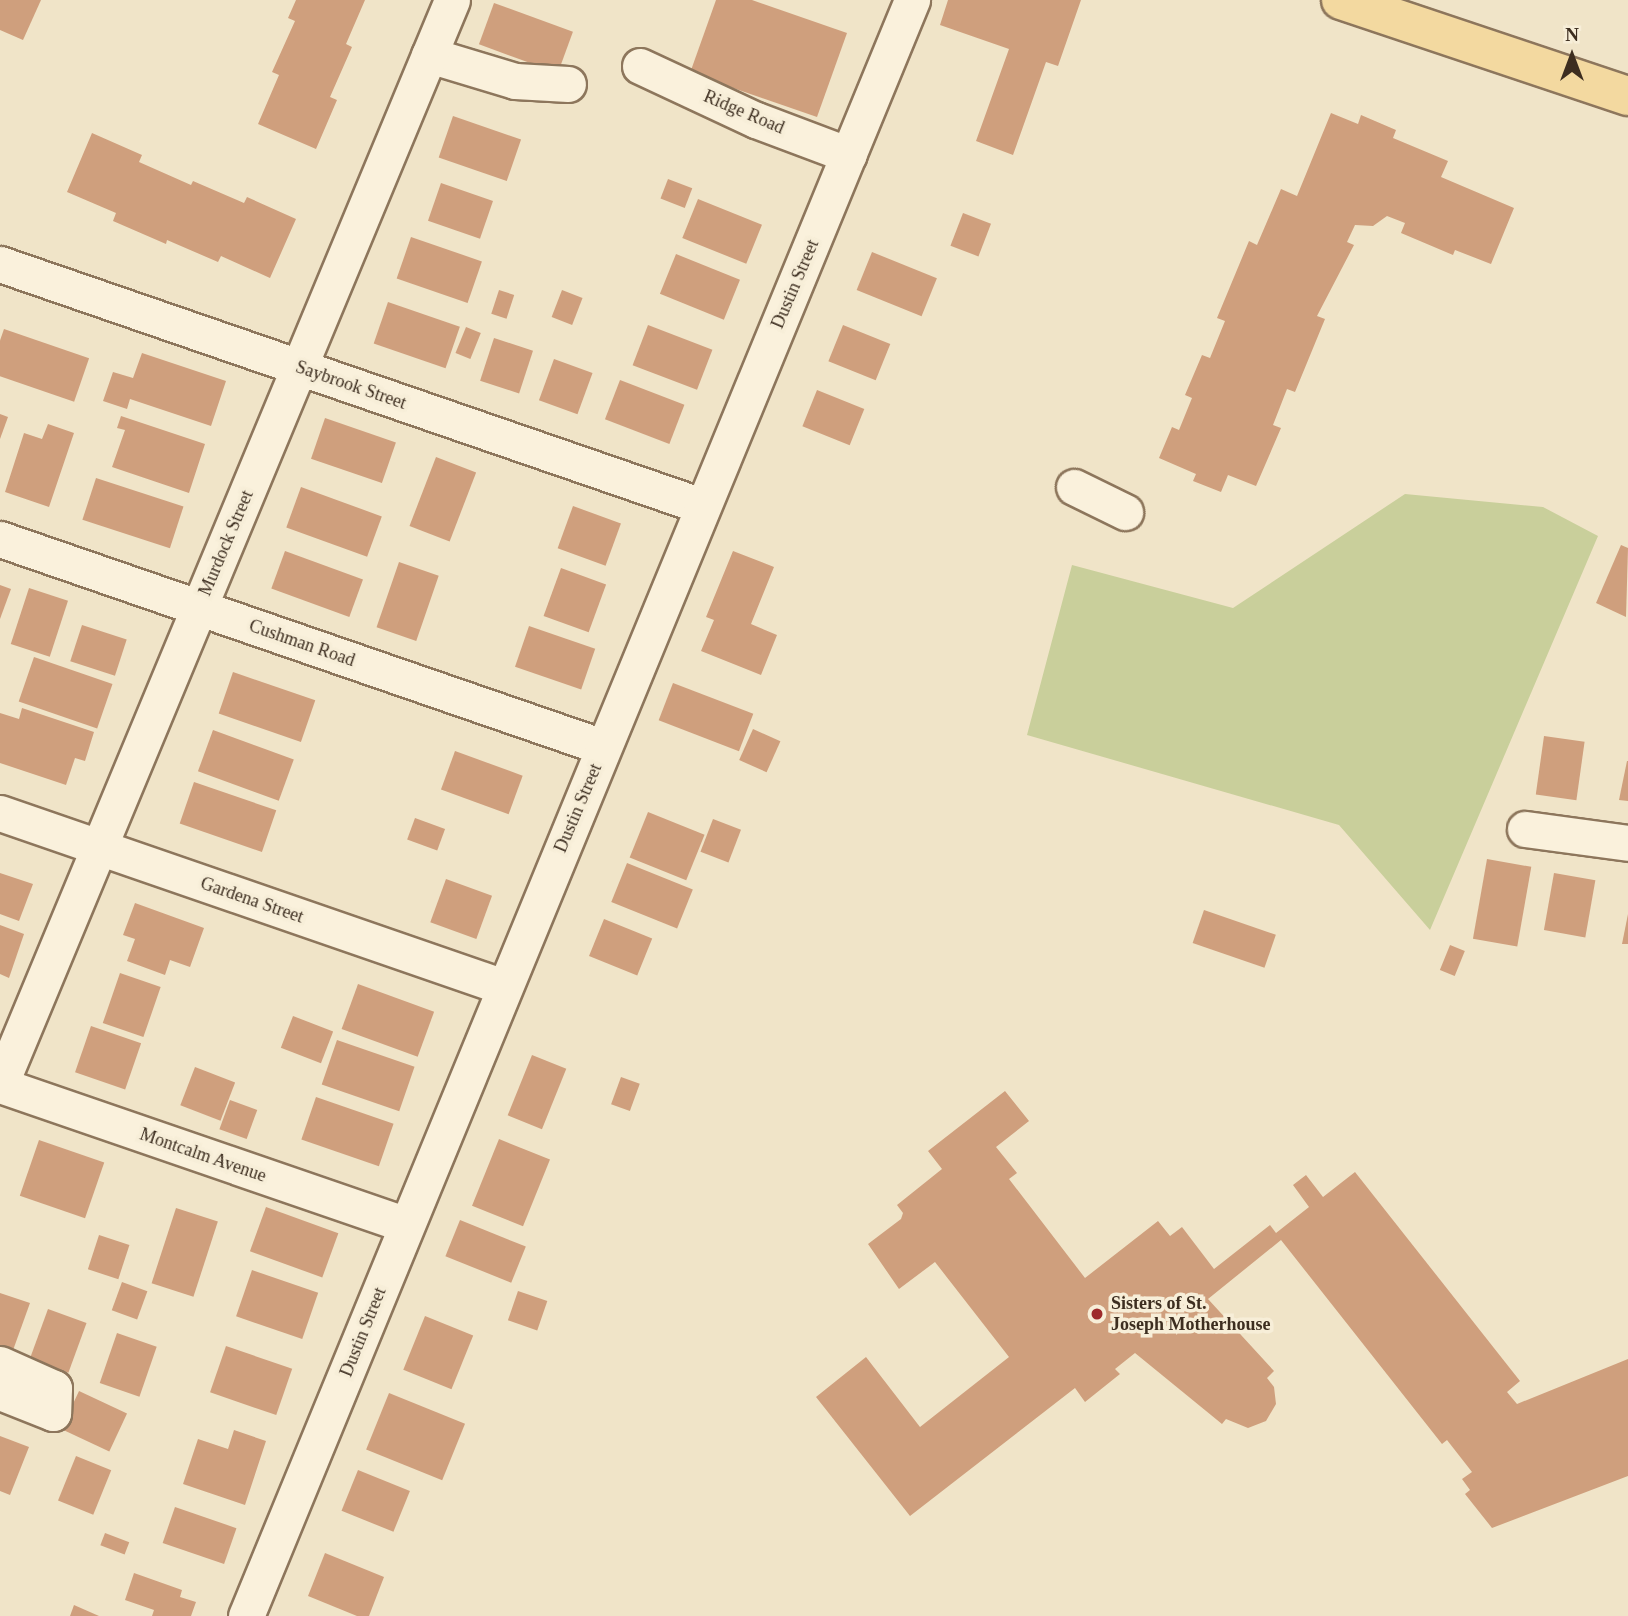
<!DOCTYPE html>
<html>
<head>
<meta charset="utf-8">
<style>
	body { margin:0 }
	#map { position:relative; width:1628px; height:1616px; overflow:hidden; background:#f0e4c8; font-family:"Times New Roman",serif }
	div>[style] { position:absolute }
	.green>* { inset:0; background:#c9cf9b }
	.building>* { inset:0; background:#cf9f7d; transform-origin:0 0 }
	.roads { filter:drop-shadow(2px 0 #8d765c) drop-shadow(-2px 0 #8d765c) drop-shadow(0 2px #8d765c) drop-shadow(0 -2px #8d765c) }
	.minor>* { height:35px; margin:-17.5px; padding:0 17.5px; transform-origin:17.5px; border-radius:17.5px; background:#faf1dc }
	.major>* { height:38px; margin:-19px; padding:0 19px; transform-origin:19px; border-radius:19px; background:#f3d9a0 }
	.dots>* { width:19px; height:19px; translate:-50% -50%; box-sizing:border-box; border:4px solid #f7eed8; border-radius:50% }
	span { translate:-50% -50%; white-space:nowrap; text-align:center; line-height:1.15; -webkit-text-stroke:7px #f7eed8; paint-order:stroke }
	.street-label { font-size:18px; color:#3d2e20 }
	.poi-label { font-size:18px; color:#3d2e20; font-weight:700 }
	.left { translate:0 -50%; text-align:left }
	.north { position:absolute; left:1537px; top:21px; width:70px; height:70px; -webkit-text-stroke:5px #f7eed8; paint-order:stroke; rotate:0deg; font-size:19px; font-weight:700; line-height:28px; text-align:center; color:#3d2e20 }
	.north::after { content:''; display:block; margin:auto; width:24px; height:32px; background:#3d2e20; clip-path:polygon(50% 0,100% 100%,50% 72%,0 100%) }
</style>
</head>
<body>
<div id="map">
	<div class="green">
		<i style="clip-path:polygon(1405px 494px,1543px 507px,1598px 536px,1430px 930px,1339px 825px,1027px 735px,1072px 565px,1233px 608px)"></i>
	</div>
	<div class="building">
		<i style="clip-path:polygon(0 0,41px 0,23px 40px,0 30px)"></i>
		<i style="clip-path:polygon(296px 0,365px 0,346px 44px,352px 47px,330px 97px,337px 100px,316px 149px,258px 124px,279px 75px,272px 72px,295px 21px,288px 18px)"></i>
		<i style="clip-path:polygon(716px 0,752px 0,847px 33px,817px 117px,690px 73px)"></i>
		<i style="clip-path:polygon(948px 0,1081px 0,1058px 66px,1046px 62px,1013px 155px,976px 141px,1009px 49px,940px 25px)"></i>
		<i style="left:494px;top:3px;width:84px;height:44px;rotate:20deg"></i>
		<i style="clip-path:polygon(1331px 113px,1358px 124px,1361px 115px,1396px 130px,1393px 138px,1448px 161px,1441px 177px,1514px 208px,1491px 264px,1455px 250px,1453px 255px,1401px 233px,1405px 223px,1387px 216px,1373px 226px,1355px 225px,1347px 242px,1354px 245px,1317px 316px,1325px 319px,1295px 392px,1287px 389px,1273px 425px,1281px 428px,1256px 486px,1228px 475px,1221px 492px,1193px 481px,1196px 474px,1159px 458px,1172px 427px,1179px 430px,1192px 398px,1185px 395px,1202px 355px,1210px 358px,1225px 321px,1217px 318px,1249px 241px,1257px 245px,1281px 189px,1297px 196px)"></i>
		<i style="left:453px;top:116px;width:72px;height:44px;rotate:19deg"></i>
		<i style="clip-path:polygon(92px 133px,142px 155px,139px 162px,191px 185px,193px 181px,244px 203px,247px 197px,296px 219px,270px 278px,221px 256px,218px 262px,167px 240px,166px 244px,113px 221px,116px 213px,67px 192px)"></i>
		<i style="left:668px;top:179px;width:26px;height:21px;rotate:21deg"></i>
		<i style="left:441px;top:183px;width:55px;height:40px;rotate:19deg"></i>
		<i style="left:698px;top:199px;width:69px;height:42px;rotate:22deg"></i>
		<i style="left:963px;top:213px;width:30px;height:35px;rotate:21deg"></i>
		<i style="left:411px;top:237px;width:75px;height:44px;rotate:19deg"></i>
		<i style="left:872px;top:252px;width:70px;height:41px;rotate:22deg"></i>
		<i style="left:676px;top:254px;width:69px;height:43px;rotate:22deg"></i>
		<i style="left:499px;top:290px;width:16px;height:25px;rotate:18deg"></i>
		<i style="left:562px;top:290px;width:22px;height:29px;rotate:21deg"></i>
		<i style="left:388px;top:302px;width:76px;height:44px;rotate:19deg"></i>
		<i style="left:648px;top:325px;width:69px;height:43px;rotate:21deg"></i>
		<i style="left:843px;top:325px;width:51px;height:39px;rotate:22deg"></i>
		<i style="left:466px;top:327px;width:16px;height:28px;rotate:22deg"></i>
		<i style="left:4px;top:329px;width:90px;height:46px;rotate:19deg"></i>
		<i style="left:494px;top:338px;width:41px;height:45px;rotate:18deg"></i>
		<i style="clip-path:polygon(142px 353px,226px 381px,211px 426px,130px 399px,127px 409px,103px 401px,113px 372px,133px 378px)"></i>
		<i style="left:554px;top:359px;width:41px;height:44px;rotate:20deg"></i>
		<i style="left:620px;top:380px;width:69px;height:42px;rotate:21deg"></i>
		<i style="left:817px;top:390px;width:51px;height:39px;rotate:22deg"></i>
		<i style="clip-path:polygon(0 414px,8px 417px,0 439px)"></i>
		<i style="clip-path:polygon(121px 416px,205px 444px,189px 493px,112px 467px,125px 430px,117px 428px)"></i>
		<i style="left:325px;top:418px;width:75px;height:43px;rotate:19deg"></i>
		<i style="clip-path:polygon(48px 424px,74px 433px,49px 507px,5px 492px,24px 433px,42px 439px)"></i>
		<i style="left:436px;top:457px;width:43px;height:74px;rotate:21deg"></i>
		<i style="left:96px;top:478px;width:92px;height:44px;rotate:18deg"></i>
		<i style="left:301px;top:487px;width:86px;height:43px;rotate:20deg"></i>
		<i style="left:573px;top:506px;width:51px;height:45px;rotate:20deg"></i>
		<i style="clip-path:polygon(1621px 545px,1628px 548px,1626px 617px,1596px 603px)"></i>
		<i style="left:285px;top:551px;width:83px;height:40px;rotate:20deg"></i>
		<i style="clip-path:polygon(733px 551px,774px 567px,751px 624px,777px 635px,761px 675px,701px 651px,714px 620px,706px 617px)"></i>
		<i style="left:399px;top:562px;width:42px;height:69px;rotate:19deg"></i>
		<i style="left:561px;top:568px;width:48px;height:51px;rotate:20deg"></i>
		<i style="clip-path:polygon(0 585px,11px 589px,0 619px)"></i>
		<i style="left:29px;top:588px;width:41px;height:59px;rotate:18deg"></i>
		<i style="left:82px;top:625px;width:47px;height:38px;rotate:18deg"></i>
		<i style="left:529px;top:626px;width:70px;height:43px;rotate:19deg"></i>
		<i style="left:34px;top:657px;width:83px;height:47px;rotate:19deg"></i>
		<i style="left:233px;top:672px;width:87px;height:44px;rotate:19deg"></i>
		<i style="left:673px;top:683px;width:86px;height:40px;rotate:21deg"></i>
		<i style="clip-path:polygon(22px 708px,94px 732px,85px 761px,75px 758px,66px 785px,0 763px,0 713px,19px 719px)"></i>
		<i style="left:753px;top:729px;width:30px;height:34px;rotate:24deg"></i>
		<i style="left:213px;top:730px;width:86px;height:44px;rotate:20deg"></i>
		<i style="left:1544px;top:736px;width:41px;height:59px;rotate:8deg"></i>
		<i style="left:455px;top:751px;width:72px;height:41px;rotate:20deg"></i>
		<i style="clip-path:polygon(1627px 761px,1628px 761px,1628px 801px,1619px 800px)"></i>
		<i style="left:194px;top:782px;width:87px;height:44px;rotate:19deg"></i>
		<i style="left:648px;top:812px;width:61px;height:49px;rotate:22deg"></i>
		<i style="left:415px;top:818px;width:32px;height:23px;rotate:20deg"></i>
		<i style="left:713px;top:819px;width:30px;height:35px;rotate:21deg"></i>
		<i style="left:1487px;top:859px;width:45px;height:81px;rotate:10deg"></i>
		<i style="left:627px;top:863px;width:71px;height:42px;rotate:22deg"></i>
		<i style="clip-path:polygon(0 873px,33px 884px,19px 921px,0 914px)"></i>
		<i style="left:1554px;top:873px;width:42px;height:58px;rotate:10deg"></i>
		<i style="left:446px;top:879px;width:49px;height:46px;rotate:20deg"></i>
		<i style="clip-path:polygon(135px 903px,204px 928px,190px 967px,170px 960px,165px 975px,127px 961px,135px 939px,123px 935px)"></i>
		<i style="left:1204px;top:910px;width:76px;height:35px;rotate:19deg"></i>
		<i style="clip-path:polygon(1628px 914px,1628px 944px,1622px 944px)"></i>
		<i style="left:604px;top:919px;width:52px;height:40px;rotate:22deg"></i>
		<i style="clip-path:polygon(0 925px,24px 934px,9px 978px,0 974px)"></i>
		<i style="left:1450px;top:945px;width:16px;height:27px;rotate:22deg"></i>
		<i style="left:120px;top:973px;width:43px;height:53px;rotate:19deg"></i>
		<i style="left:358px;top:984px;width:81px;height:48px;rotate:20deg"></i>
		<i style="left:293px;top:1016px;width:43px;height:34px;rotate:21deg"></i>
		<i style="left:91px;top:1026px;width:53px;height:49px;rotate:19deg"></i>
		<i style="left:337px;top:1040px;width:82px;height:47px;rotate:19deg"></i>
		<i style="left:532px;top:1055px;width:37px;height:65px;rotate:22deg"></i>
		<i style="left:195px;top:1067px;width:43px;height:41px;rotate:21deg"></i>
		<i style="left:621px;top:1077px;width:20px;height:29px;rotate:20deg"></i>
		<i style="clip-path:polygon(1005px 1091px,1029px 1121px,996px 1147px,1017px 1173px,1009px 1179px,1085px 1278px,1158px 1221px,1170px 1236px,1182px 1227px,1214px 1269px,1270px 1225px,1276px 1233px,1309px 1207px,1293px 1185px,1306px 1175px,1323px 1197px,1355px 1172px,1520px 1381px,1507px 1392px,1517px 1404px,1628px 1359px,1628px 1476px,1492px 1528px,1465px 1494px,1470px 1490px,1462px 1479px,1472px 1472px,1447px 1440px,1442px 1444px,1281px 1240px,1208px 1299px,1274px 1371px,1267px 1378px,1274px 1387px,1276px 1404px,1266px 1421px,1248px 1428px,1226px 1419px,1222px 1424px,1135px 1353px,1115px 1369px,1120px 1374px,1085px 1402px,1075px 1388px,910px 1516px,816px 1397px,866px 1357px,920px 1427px,1009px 1357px,935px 1262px,899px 1289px,868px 1244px,901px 1219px,903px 1213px,897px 1205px,942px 1169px,928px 1151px)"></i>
		<i style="left:316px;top:1097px;width:82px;height:45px;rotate:19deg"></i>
		<i style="left:230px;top:1100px;width:29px;height:31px;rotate:20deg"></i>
		<i style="left:499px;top:1139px;width:55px;height:72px;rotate:22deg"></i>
		<i style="left:39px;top:1140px;width:69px;height:59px;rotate:19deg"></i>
		<i style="left:266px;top:1207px;width:77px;height:47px;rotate:20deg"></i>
		<i style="left:176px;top:1208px;width:44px;height:79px;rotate:18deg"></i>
		<i style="left:460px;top:1220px;width:71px;height:39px;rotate:22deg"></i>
		<i style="left:99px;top:1235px;width:32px;height:36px;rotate:18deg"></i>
		<i style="left:252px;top:1270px;width:70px;height:49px;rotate:19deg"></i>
		<i style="left:122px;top:1282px;width:27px;height:30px;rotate:20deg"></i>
		<i style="left:518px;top:1291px;width:31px;height:31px;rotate:19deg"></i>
		<i style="clip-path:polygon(0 1293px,30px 1303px,12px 1353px,0 1349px)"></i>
		<i style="left:48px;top:1309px;width:41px;height:53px;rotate:20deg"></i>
		<i style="left:425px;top:1316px;width:52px;height:58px;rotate:22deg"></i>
		<i style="left:117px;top:1333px;width:42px;height:53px;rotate:19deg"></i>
		<i style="left:226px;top:1346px;width:70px;height:49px;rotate:19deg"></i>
		<i style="left:79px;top:1391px;width:53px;height:42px;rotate:25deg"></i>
		<i style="left:389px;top:1393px;width:82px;height:61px;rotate:22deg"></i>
		<i style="clip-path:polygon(234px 1430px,266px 1441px,245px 1505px,183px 1484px,198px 1439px,228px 1449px)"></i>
		<i style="clip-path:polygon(0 1436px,29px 1447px,10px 1495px,0 1491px)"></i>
		<i style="left:76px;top:1456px;width:38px;height:48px;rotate:22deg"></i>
		<i style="left:358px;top:1470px;width:56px;height:44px;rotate:22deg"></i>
		<i style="left:175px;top:1507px;width:65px;height:38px;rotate:19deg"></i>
		<i style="left:105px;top:1533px;width:26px;height:13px;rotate:21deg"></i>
		<i style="clip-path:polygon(325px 1553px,384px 1577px,369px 1616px,357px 1616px,308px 1596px)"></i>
		<i style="clip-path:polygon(134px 1573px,182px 1590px,180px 1597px,196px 1602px,191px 1616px,152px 1616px,154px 1610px,125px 1600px)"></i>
		<i style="clip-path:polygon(74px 1605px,99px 1616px,70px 1616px)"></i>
	</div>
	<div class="roads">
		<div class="minor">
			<i style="left:429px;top:55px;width:90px;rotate:16.8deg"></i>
			<i style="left:515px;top:81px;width:53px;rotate:3.2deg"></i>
			<i style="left:640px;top:66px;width:128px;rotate:25deg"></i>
			<i style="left:756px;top:120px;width:99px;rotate:20.6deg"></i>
			<i style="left:0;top:264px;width:743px;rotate:19.02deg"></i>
			<i style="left:1074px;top:487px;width:57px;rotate:26.1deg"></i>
			<i style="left:0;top:539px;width:638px;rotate:19.03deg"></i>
			<i style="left:0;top:813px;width:533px;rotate:19.05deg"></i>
			<i style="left:1525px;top:829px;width:104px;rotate:7.7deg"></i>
			<i style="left:0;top:1085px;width:1175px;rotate:-67.38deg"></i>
			<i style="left:0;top:1085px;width:429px;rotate:19deg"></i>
			<i style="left:0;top:1364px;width:59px;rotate:24deg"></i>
			<i style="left:54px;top:1388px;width:25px;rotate:92deg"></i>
			<i style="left:53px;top:1413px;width:57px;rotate:-158.4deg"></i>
			<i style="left:246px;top:1616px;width:1748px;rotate:-67.6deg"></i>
		</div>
		<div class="major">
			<i style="left:1341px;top:0;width:303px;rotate:18.5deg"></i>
		</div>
	</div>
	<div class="dots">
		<i style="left:1097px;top:1314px;background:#9e2a2b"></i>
	</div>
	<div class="street-label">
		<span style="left:744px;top:112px;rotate:23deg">Ridge Road</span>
		<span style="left:795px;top:284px;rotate:-67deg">Dustin Street</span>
		<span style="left:351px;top:385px;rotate:19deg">Saybrook Street</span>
		<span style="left:226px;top:543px;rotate:-67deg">Murdock Street</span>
		<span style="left:302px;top:643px;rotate:19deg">Cushman Road</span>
		<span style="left:578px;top:808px;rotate:-67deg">Dustin Street</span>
		<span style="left:252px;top:900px;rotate:19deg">Gardena Street</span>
		<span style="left:203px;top:1155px;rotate:19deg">Montcalm Avenue</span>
		<span style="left:363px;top:1332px;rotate:-68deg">Dustin Street</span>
	</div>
	<div class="poi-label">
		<span class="left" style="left:1111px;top:1314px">Sisters of St.<br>Joseph Motherhouse</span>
	</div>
	<div class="north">N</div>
</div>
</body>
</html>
